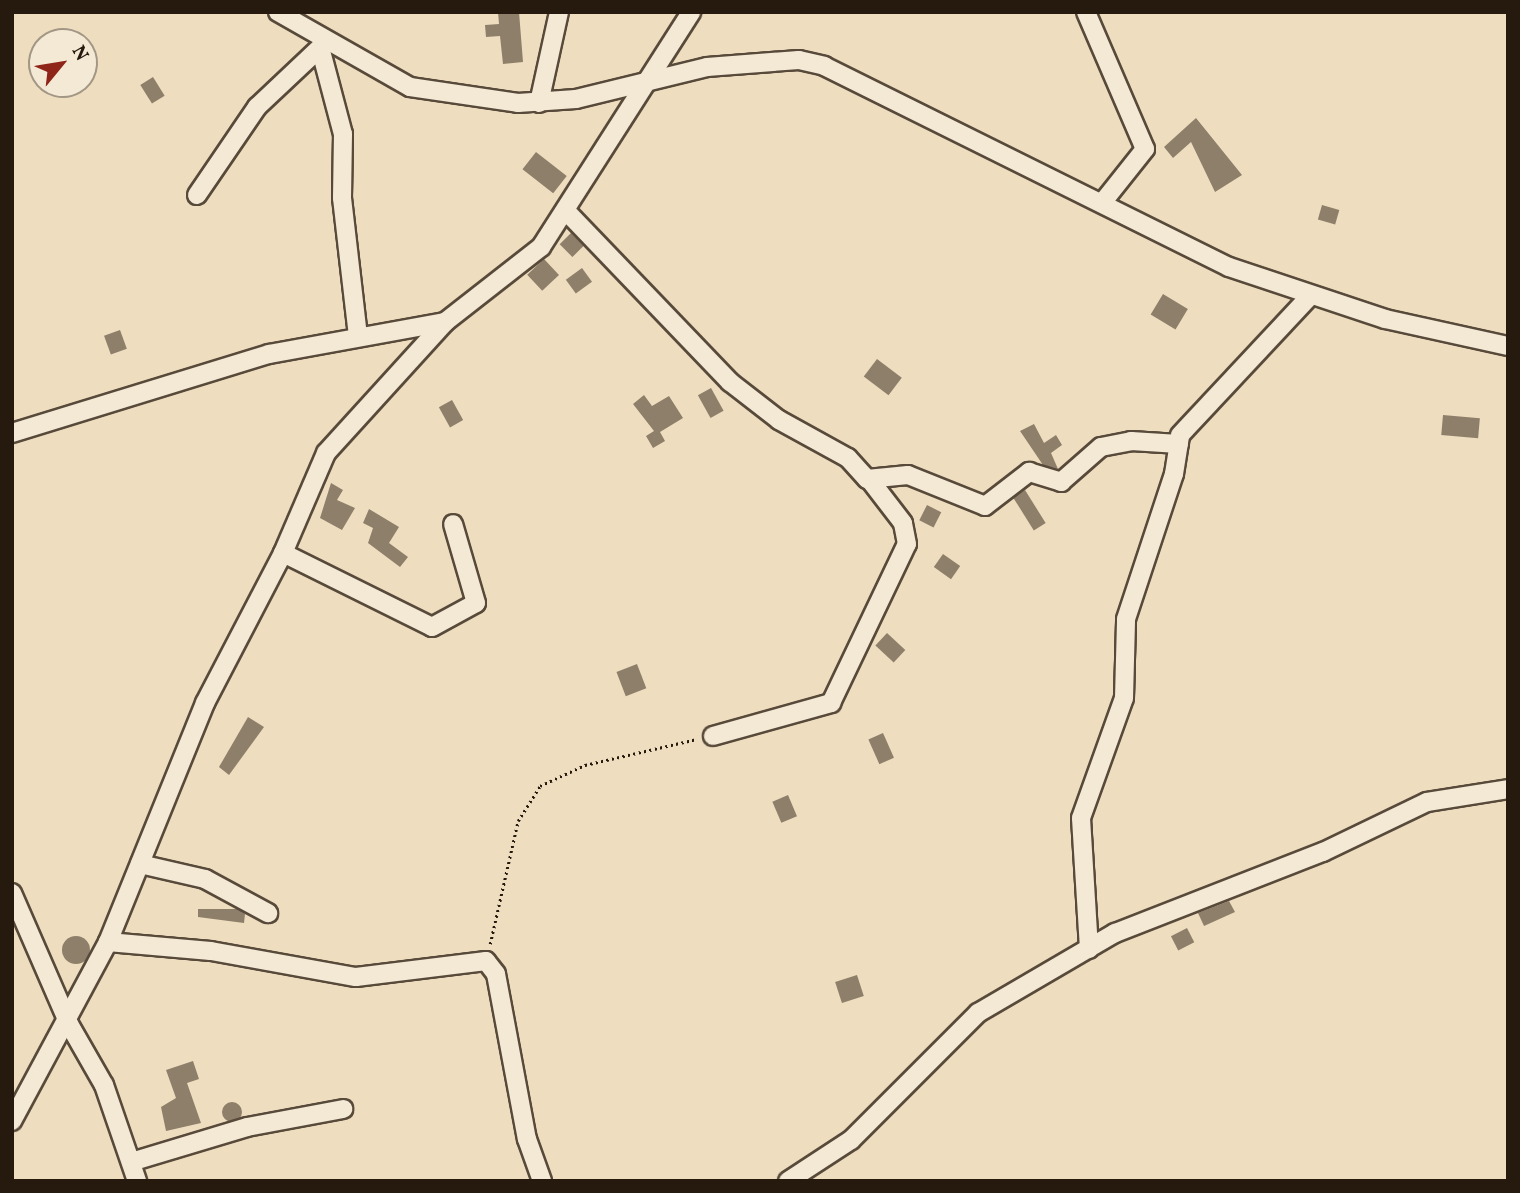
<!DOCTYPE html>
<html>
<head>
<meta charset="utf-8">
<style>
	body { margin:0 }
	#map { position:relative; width:1520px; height:1193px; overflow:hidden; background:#eeddbf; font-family:Vollkorn,serif }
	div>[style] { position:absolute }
	.building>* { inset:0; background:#8e7f6a; transform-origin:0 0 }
	.round { border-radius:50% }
	.path>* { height:2.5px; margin-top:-1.25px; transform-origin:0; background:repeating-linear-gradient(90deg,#26190e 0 2px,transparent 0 5.5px) }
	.roads { filter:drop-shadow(2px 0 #584a3a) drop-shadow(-2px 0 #584a3a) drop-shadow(0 2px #584a3a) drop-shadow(0 -2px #584a3a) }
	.minor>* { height:18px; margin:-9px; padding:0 9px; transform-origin:9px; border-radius:9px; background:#f4e9d5 }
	span { translate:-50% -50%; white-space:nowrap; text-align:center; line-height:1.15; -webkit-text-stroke:6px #f4e9d5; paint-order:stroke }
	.frame { position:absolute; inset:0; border:14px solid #26190e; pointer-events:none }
	.north { position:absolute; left:28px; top:28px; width:70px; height:70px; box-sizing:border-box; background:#f4e9d5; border:2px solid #a29685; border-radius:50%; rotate:60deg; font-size:19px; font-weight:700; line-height:28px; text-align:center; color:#26190e }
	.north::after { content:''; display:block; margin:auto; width:24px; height:32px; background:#8f2418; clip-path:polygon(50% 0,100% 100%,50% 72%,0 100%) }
</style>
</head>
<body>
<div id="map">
	<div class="building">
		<i style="clip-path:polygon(498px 12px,519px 12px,523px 62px,503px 64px,500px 36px,486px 37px,485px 25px,499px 24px)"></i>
		<i style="left:153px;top:77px;width:22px;height:15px;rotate:58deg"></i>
		<i style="clip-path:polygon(1196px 118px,1242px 175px,1215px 192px,1191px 142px,1173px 158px,1164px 147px)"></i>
		<i style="left:536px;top:152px;width:39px;height:22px;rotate:38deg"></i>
		<i style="left:1322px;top:205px;width:18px;height:15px;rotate:16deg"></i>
		<i style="left:571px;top:233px;width:18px;height:16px;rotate:45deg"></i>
		<i style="left:544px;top:259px;width:22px;height:23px;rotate:47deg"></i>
		<i style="left:582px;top:268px;width:17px;height:20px;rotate:54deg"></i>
		<i style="left:1163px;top:294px;width:29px;height:24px;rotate:31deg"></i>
		<i style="left:120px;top:330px;width:20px;height:17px;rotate:70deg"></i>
		<i style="left:877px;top:359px;width:31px;height:22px;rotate:37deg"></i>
		<i style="left:711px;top:388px;width:26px;height:15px;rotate:61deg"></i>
		<i style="clip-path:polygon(644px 395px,652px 406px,669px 396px,683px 418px,660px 432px,665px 441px,653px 448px,646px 436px,654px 431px,633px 404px)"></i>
		<i style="left:452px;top:400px;width:23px;height:15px;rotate:61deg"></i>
		<i style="left:1443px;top:415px;width:37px;height:20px;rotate:5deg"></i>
		<i style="clip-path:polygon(1034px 424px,1044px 443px,1056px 435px,1062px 445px,1051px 453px,1058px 469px,1043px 465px,1020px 431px)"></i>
		<i style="clip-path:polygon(331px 483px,343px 490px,337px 500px,355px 508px,342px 530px,320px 518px)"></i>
		<i style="left:1025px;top:490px;width:39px;height:14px;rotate:58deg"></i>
		<i style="left:927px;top:505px;width:16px;height:17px;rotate:27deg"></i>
		<i style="clip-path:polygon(369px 509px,399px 527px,389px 543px,408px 557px,400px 567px,368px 543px,373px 528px,363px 523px)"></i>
		<i style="left:943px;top:554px;width:21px;height:16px;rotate:35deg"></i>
		<i style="left:887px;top:633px;width:25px;height:17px;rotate:43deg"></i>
		<i style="left:637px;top:664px;width:26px;height:22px;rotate:69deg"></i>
		<i style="clip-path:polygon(248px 717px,264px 727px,229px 775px,219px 767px)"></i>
		<i style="left:883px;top:733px;width:27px;height:16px;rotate:66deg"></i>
		<i style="left:788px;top:795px;width:23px;height:17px;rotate:67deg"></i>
		<i style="clip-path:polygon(1229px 901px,1235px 912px,1204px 926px,1198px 913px)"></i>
		<i style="clip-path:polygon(198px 909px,238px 909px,245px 914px,244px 923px,198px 917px)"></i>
		<i style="left:1187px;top:928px;width:16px;height:18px;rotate:63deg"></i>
		<i class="round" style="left:62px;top:936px;width:28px;height:28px"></i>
		<i style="left:857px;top:975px;width:22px;height:23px;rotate:72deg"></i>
		<i style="clip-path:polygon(193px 1061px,199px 1079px,187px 1083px,201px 1123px,166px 1131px,161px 1107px,176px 1098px,166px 1070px)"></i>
		<i class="round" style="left:222px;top:1102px;width:20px;height:20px"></i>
	</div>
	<div class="path">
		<i style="left:490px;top:944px;width:126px;rotate:-77.2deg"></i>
		<i style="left:518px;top:821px;width:41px;rotate:-57.8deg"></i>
		<i style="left:540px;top:786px;width:50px;rotate:-25deg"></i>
		<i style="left:585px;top:765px;width:115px;rotate:-13.1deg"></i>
	</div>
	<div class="roads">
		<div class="minor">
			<i style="left:278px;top:12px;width:152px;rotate:29.6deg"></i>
			<i style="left:410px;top:87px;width:109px;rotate:8.4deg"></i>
			<i style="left:518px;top:103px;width:58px;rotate:-3.9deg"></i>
			<i style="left:576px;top:99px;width:135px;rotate:-13.7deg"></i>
			<i style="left:707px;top:67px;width:92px;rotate:-4.4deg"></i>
			<i style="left:799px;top:60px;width:26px;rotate:13deg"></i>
			<i style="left:824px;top:66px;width:452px;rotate:26.4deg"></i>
			<i style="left:1229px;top:267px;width:164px;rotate:18.4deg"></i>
			<i style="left:1385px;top:319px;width:126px;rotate:12.4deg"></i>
			<i style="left:1086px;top:12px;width:149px;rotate:66.7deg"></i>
			<i style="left:1145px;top:149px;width:69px;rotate:128.5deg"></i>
			<i style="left:321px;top:51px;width:86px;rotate:75.2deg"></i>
			<i style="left:343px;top:134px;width:64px;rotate:90.9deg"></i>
			<i style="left:342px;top:198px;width:140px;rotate:83.4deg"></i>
			<i style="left:539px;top:103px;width:93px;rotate:-77.6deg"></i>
			<i style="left:197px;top:195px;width:107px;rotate:-55.7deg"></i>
			<i style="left:257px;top:107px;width:95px;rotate:-43.3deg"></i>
			<i style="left:566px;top:211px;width:237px;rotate:46.2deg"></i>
			<i style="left:730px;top:382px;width:62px;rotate:37.8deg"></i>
			<i style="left:779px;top:420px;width:79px;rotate:28.8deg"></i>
			<i style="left:848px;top:458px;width:28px;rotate:48deg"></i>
			<i style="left:867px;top:479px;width:41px;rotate:-5.6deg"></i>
			<i style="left:908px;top:475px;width:83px;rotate:21.9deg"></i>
			<i style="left:985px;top:506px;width:56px;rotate:-37.7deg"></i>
			<i style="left:1029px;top:472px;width:34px;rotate:17deg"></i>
			<i style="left:1061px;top:482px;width:53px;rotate:-41.2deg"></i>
			<i style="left:1101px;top:447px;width:31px;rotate:-11deg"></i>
			<i style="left:1131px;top:441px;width:48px;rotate:3.6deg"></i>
			<i style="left:12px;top:433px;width:269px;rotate:-17.1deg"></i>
			<i style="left:269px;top:354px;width:179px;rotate:-10.3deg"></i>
			<i style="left:283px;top:553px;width:166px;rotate:26.4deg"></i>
			<i style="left:432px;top:627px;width:50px;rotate:-28.6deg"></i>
			<i style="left:476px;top:603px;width:82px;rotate:-106.2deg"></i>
			<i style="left:713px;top:736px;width:123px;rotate:-15.6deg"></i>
			<i style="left:831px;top:703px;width:176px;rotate:-64.5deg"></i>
			<i style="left:907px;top:544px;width:21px;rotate:-101deg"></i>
			<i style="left:903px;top:523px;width:54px;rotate:-127.5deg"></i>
			<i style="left:140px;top:864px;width:67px;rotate:13deg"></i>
			<i style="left:205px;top:879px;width:72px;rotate:28.4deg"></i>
			<i style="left:12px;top:893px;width:143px;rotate:66.5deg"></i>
			<i style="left:69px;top:1024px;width:70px;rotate:60.2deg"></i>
			<i style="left:104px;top:1085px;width:102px;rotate:71deg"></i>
			<i style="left:108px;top:942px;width:103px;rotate:5deg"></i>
			<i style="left:211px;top:951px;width:147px;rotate:10.2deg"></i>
			<i style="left:356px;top:977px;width:131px;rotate:-7deg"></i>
			<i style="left:486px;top:961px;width:16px;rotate:52deg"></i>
			<i style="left:496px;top:974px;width:168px;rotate:79.4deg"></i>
			<i style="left:527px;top:1139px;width:45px;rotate:70.3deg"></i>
			<i style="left:1089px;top:949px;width:131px;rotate:-93.5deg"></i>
			<i style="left:1081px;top:818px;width:127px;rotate:-70.3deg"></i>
			<i style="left:1124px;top:698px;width:79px;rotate:-88.5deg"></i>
			<i style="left:1126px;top:619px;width:153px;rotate:-71.7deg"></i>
			<i style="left:1174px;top:474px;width:39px;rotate:-81deg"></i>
			<i style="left:1180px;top:435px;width:189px;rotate:-46.9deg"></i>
			<i style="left:12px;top:1121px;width:203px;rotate:-61.8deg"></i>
			<i style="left:108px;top:942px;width:258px;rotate:-67.9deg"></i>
			<i style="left:205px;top:703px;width:169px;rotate:-62.5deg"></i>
			<i style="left:283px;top:553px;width:109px;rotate:-66.7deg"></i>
			<i style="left:326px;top:453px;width:177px;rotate:-47.7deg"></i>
			<i style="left:445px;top:322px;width:122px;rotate:-38deg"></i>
			<i style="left:541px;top:247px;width:279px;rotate:-57.4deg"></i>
			<i style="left:131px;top:1162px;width:121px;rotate:-16.8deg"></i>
			<i style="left:247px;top:1127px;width:98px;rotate:-10.6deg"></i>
			<i style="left:788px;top:1181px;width:75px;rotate:-33.1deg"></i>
			<i style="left:851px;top:1140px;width:180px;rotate:-45deg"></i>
			<i style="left:978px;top:1013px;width:159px;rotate:-30.3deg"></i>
			<i style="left:1115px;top:933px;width:223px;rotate:-21.3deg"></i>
			<i style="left:1323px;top:852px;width:115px;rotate:-25.7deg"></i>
			<i style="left:1427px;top:802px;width:82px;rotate:-9.1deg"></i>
		</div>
	</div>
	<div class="frame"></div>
	<div class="north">N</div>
</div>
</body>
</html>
